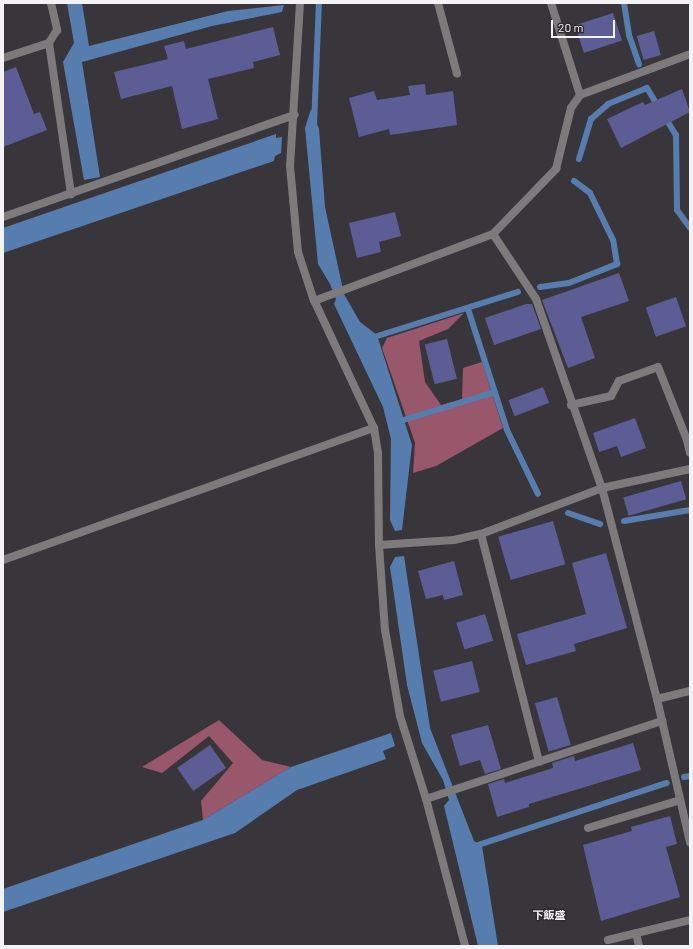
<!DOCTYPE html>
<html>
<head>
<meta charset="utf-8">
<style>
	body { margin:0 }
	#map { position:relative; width:693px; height:949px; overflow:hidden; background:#38363a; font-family:Barlow,"Noto Sans JP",sans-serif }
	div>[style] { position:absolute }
	.forest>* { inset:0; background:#98576a }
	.water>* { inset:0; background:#577daf }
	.stream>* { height:6px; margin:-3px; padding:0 3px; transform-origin:3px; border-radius:3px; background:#577daf }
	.building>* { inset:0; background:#5c5d95; transform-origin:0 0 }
	.street>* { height:8px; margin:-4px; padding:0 4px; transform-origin:4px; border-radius:4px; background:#7d7a7c }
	span { translate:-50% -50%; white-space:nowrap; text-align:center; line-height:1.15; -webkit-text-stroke:3px #2e2c30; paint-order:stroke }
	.neighbourhood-label { font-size:11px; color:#f3f2f5; font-weight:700 }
	.frame { position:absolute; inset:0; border:4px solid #f3f2f5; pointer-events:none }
	.scale { position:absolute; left:551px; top:20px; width:64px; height:18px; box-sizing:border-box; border:2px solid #f3f2f5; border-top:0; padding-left:5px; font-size:12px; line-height:14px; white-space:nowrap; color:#f3f2f5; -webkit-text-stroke:3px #2e2c30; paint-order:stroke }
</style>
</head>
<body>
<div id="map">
	<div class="forest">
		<i style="clip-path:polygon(464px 313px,448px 329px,419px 341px,425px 382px,441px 405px,462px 399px,463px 368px,482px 362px,503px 428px,436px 466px,413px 473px,415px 443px,382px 348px,387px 338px)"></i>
		<i style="clip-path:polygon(219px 720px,262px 760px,291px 767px,203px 820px,201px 801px,233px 763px,209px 736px,162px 773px,142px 767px)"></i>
	</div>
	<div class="water">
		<i style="clip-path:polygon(67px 3px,82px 3px,89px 46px,228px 11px,284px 5px,282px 12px,212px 26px,82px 62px,100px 177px,84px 180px,63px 62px,74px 43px)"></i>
		<i style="clip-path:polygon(311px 109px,319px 129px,325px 207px,344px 294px,360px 322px,377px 335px,412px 445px,402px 530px,395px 531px,390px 520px,391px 439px,383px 407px,334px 304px,336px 299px,330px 284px,318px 264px,305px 128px)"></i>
		<i style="clip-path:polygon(276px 134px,276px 138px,282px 137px,281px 153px,275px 156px,274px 161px,3px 253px,3px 228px)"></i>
		<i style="clip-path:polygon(404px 556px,430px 728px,474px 841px,482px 846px,498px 946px,478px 946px,444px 806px,449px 800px,443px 780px,422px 743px,407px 685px,390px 567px,395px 557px)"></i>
		<i style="clip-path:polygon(391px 733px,395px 746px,383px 751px,386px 759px,297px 790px,235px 833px,3px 912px,3px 889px,203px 820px,291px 767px)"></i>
	</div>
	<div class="stream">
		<i style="left:624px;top:3px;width:32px;rotate:81deg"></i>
		<i style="left:629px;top:35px;width:31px;rotate:71deg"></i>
		<i style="left:665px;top:117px;width:21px;rotate:59deg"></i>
		<i style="left:676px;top:135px;width:75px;rotate:89.2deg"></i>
		<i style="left:677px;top:210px;width:22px;rotate:54deg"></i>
		<i style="left:314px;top:125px;width:122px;rotate:-87.7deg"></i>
		<i style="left:579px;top:159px;width:42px;rotate:-73.3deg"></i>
		<i style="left:591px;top:119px;width:23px;rotate:-41deg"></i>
		<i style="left:608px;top:104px;width:42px;rotate:-22.3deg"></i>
		<i style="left:647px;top:88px;width:21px;rotate:59deg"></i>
		<i style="left:540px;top:287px;width:29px;rotate:-8deg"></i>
		<i style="left:569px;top:283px;width:52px;rotate:-21.6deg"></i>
		<i style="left:617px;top:264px;width:24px;rotate:-99deg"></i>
		<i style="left:613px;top:240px;width:52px;rotate:-116.1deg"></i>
		<i style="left:590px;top:193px;width:20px;rotate:-143deg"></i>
		<i style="left:468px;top:309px;width:127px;rotate:72.1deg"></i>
		<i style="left:507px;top:430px;width:71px;rotate:64.2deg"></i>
		<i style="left:371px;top:338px;width:154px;rotate:-17.4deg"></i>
		<i style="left:397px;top:422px;width:102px;rotate:-17deg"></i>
		<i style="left:568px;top:513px;width:34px;rotate:19deg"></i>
		<i style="left:624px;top:521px;width:67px;rotate:-9.5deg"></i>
		<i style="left:684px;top:777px;width:6px;rotate:-9deg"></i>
		<i style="left:472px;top:847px;width:205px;rotate:-18.2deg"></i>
	</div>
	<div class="building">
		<i style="left:613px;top:13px;width:29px;height:40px;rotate:72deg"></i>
		<i style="clip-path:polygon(273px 27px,280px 55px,253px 62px,254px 68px,208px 79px,218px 119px,182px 129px,172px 86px,121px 99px,114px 72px,168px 59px,164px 46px,184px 41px,186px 49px)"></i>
		<i style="left:654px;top:31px;width:25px;height:18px;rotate:74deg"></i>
		<i style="clip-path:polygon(16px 67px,34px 114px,40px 112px,47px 130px,3px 147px,3px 72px)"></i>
		<i style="clip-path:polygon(425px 84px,426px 95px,453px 91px,457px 125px,390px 135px,389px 129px,359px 137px,349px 98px,374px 91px,377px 100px,410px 95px,408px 86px)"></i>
		<i style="clip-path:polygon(682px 89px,690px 112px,621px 148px,607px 119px,643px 102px,645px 105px)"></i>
		<i style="clip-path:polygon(395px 212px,401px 236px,379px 242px,381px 252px,357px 258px,349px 223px)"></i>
		<i style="clip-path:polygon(619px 273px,629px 301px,581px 317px,595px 358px,568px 368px,542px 300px)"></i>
		<i style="left:676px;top:297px;width:31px;height:32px;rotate:71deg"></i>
		<i style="clip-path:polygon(526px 304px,532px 304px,541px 329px,494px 345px,485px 318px)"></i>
		<i style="left:447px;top:339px;width:41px;height:23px;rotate:76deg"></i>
		<i style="left:543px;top:387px;width:17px;height:37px;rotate:69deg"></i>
		<i style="clip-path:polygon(635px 418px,646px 448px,621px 457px,617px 446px,599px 452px,593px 433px)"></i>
		<i style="left:681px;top:481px;width:19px;height:60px;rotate:74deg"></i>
		<i style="left:553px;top:521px;width:45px;height:57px;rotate:74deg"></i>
		<i style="clip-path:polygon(606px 553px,627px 628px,574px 644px,576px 651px,526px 665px,517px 634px,586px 614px,572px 563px)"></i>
		<i style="clip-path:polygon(454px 561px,463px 595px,444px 600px,443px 595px,426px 599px,418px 571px)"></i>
		<i style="left:485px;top:614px;width:28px;height:30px;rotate:73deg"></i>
		<i style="left:472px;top:661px;width:32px;height:40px;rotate:76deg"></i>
		<i style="left:557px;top:697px;width:50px;height:23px;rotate:74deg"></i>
		<i style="clip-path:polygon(488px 725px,501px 769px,485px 774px,480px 760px,460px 766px,451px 735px)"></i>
		<i style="clip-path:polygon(633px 743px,641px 770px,529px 804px,529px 807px,497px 817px,488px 784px,504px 779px,505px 783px,553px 768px,552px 763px,574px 756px,575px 761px)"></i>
		<i style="left:210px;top:745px;width:28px;height:40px;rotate:55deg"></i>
		<i style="clip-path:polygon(670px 816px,677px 844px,666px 847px,680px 897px,601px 921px,583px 845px,632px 831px,631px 827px)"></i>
	</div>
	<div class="street">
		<i style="left:51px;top:3px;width:28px;rotate:77deg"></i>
		<i style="left:57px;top:30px;width:15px;rotate:122deg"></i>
		<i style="left:49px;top:43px;width:153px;rotate:81.7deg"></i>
		<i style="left:300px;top:3px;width:163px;rotate:93.5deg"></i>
		<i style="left:290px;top:166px;width:86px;rotate:84.7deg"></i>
		<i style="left:298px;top:252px;width:48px;rotate:71.9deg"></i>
		<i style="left:313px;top:298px;width:144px;rotate:64.9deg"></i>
		<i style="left:374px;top:428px;width:26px;rotate:81deg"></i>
		<i style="left:378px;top:454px;width:91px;rotate:89.4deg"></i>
		<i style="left:379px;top:545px;width:85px;rotate:86deg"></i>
		<i style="left:385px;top:630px;width:87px;rotate:80.1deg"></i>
		<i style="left:400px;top:716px;width:87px;rotate:72.6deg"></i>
		<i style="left:426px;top:799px;width:152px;rotate:75.1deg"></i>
		<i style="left:438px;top:3px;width:73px;rotate:75deg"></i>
		<i style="left:551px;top:3px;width:96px;rotate:72.5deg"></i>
		<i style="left:3px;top:58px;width:48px;rotate:-18.1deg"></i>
		<i style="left:3px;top:217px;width:309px;rotate:-19.3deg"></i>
		<i style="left:493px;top:234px;width:78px;rotate:56.5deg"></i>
		<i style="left:536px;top:299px;width:200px;rotate:70.8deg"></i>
		<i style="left:602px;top:488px;width:218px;rotate:75.4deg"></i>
		<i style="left:657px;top:699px;width:147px;rotate:77deg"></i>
		<i style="left:314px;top:301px;width:191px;rotate:-20.5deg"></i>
		<i style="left:493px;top:234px;width:91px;rotate:-45.9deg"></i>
		<i style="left:556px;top:169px;width:63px;rotate:-76.2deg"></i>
		<i style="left:571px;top:108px;width:16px;rotate:-55deg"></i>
		<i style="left:580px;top:95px;width:117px;rotate:-20.4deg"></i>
		<i style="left:571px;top:405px;width:41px;rotate:-12.7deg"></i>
		<i style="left:611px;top:396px;width:17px;rotate:-62deg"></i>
		<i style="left:619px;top:381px;width:41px;rotate:-19.7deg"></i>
		<i style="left:658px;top:367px;width:79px;rotate:68.3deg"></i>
		<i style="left:687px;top:440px;width:13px;rotate:77deg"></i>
		<i style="left:481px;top:534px;width:235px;rotate:75.7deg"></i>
		<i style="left:379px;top:545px;width:75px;rotate:-3.8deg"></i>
		<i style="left:454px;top:540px;width:28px;rotate:-13deg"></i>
		<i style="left:481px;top:534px;width:129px;rotate:-20.8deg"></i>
		<i style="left:602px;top:488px;width:90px;rotate:-12.2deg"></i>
		<i style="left:3px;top:560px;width:394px;rotate:-19.6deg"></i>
		<i style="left:657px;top:699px;width:34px;rotate:-14deg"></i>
		<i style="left:426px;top:799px;width:249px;rotate:-18.3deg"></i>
		<i style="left:588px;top:828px;width:96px;rotate:-16.9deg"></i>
		<i style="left:636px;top:933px;width:13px;rotate:77deg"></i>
		<i style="left:608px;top:940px;width:84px;rotate:-13.7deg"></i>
	</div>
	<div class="neighbourhood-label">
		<span style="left:549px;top:915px">下飯盛</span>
	</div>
	<div class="frame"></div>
	<div class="scale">20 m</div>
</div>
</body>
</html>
